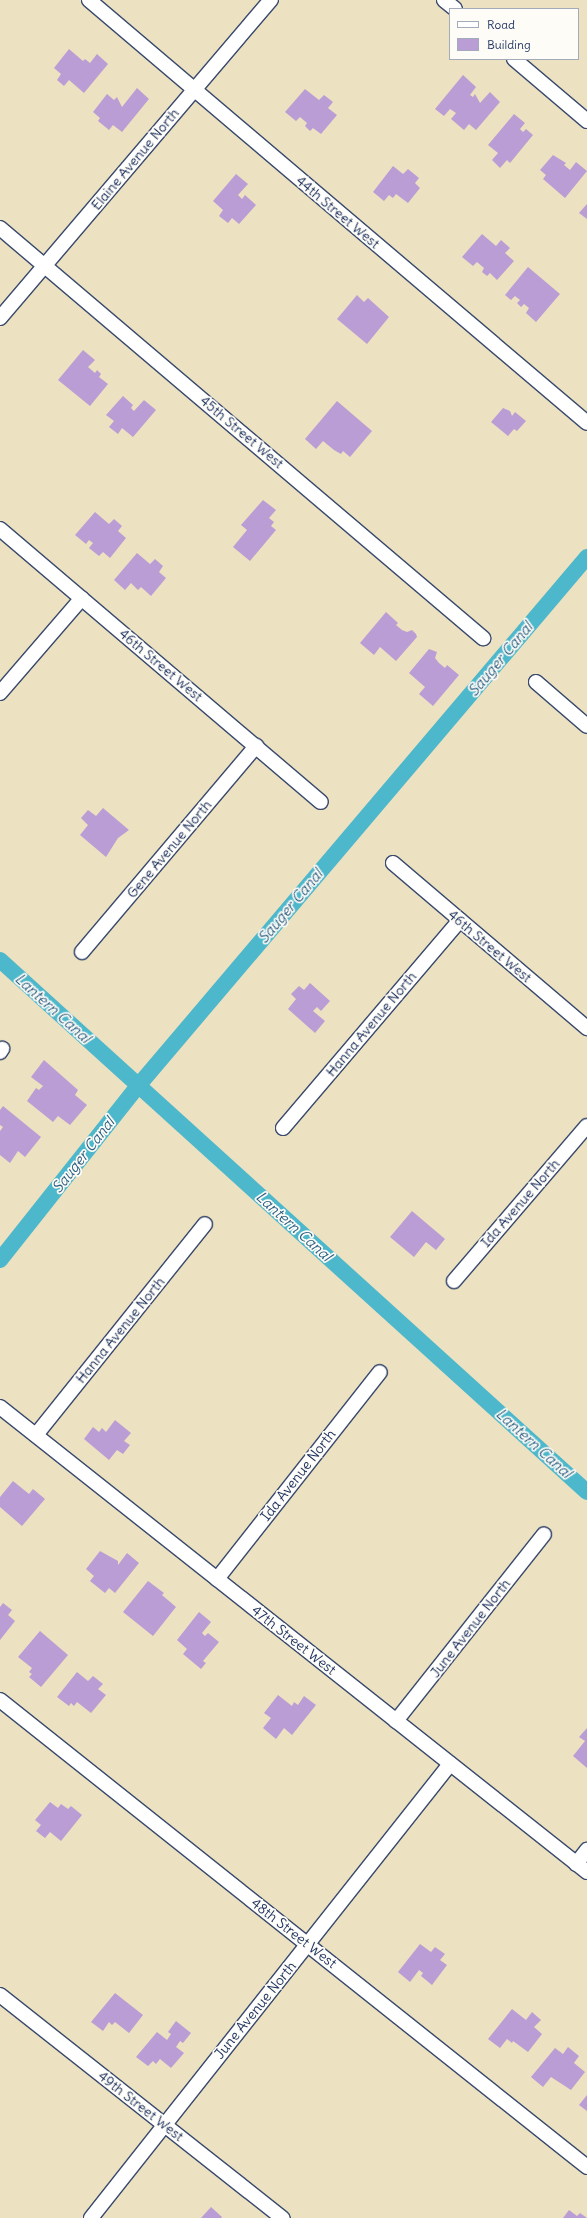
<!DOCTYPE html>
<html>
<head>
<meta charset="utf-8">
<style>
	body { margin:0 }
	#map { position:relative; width:587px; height:2218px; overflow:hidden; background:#ece1c0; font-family:Delius,sans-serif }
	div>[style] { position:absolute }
	.canal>* { height:16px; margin:-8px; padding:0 8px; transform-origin:8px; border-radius:8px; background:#4db7cb }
	.building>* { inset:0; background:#bb9dd5 }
	.roads { filter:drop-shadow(1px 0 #3a4a6d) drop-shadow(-1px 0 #3a4a6d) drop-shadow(0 1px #3a4a6d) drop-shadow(0 -1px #3a4a6d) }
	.street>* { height:14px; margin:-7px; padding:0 7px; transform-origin:7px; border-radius:7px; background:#fff }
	span { translate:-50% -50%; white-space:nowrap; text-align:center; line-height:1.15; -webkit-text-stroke:3.5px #fdfcf7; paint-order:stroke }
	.street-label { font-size:14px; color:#1b2f5e }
	.water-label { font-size:15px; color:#2c5f84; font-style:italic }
	.legend { position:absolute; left:449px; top:8px; width:130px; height:52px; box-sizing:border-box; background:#fdfcf7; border:1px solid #a3aaba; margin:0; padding:5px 7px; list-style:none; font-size:12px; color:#1b2f5e }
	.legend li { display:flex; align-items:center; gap:8px; height:20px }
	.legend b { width:20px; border:1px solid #a3aaba }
</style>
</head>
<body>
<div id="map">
	<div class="canal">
		<i style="left:0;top:960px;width:792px;rotate:42.19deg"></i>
		<i style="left:0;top:1260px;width:222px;rotate:-51.6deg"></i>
		<i style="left:138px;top:1086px;width:694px;rotate:-49.68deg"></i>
	</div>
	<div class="building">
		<i style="clip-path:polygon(69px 49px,83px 61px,85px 59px,90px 63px,97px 54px,108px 64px,84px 93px,69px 80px,64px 86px,57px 80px,61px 74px,54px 68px)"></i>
		<i style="clip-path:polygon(463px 75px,476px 87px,470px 95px,473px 97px,475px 94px,480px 103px,490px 92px,500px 102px,476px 130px,469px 124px,464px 130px,451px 119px,456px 113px,450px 109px,444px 116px,435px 109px)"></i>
		<i style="clip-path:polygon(137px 88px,149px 99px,122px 132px,113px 125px,109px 130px,98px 121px,100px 118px,93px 112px,107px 94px,114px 100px,117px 97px,122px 107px)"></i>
		<i style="clip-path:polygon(305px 89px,319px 100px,324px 95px,333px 102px,328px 108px,337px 115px,321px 134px,313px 128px,310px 131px,305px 126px,307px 123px,300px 117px,296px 121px,285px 112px)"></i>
		<i style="clip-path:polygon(514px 114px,525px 123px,520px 129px,523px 132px,526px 129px,533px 135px,510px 163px,507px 160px,500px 168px,492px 160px,498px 153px,488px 145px)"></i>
		<i style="clip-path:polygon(553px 155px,566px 163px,564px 165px,570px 170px,576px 162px,587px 171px,565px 198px,543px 179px,546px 175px,540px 170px)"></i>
		<i style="clip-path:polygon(393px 166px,403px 174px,408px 169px,419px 178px,415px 183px,420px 188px,408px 203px,396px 194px,393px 198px,389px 195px,384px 201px,373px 192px)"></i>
		<i style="clip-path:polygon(236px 174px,248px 184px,238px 195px,242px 199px,245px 195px,256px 205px,239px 224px,232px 218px,228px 223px,219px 216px,223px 210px,213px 201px)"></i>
		<i style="clip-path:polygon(587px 204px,587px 219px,579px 213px)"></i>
		<i style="clip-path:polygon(482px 234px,496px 246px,501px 240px,510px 248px,505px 253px,514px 261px,497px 280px,490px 273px,487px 276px,482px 272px,484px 268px,477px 262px,473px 266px,462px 257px)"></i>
		<i style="clip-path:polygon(528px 267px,560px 294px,536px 322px,526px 313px,529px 308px,524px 304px,521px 307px,517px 303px,520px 300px,515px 296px,511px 300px,505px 295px)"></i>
		<i style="clip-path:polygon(357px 295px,364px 302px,368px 298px,389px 317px,367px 344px,337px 319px)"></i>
		<i style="clip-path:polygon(83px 350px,95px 360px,88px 367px,95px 373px,97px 370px,101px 374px,99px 377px,108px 384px,90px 406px,58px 380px)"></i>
		<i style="clip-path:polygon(123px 396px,133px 405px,131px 408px,134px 411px,144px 400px,156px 410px,133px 437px,122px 428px,118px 434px,109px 427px,114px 421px,106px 415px)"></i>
		<i style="clip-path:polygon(337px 401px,372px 431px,350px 457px,343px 451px,341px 454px,334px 450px,323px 441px,316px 449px,305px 439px)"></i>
		<i style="clip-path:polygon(503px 408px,510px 411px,512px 416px,515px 412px,526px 421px,517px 431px,514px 429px,508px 436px,491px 422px)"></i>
		<i style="clip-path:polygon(263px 500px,276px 510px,269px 518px,274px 522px,271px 526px,276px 530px,250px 561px,233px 547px,247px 530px,241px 525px)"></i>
		<i style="clip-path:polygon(95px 512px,109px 524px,114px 519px,122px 526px,118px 531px,126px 538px,110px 558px,103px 552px,99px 556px,89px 548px,93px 543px,89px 540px,86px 544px,75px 535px)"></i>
		<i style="clip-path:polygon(137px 553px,150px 564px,155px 559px,163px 566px,159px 572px,166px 578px,151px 596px,141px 587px,138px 590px,131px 583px,125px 590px,114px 580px)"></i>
		<i style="clip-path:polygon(386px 612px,398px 623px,396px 625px,402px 630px,407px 632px,412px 630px,416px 634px,417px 637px,396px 661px,380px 647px,374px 655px,360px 643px)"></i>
		<i style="clip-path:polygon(429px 649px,437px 652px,435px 658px,439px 663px,445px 668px,447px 665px,459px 675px,433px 706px,419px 694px,425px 687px,409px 673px)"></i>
		<i style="clip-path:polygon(103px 808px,129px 830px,118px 838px,106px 857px,80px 835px,88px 825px,81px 818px,88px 810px,96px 816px)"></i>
		<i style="clip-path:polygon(310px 983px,330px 1001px,321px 1011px,317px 1007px,313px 1011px,325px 1021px,315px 1033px,288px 1009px,296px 999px,291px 994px,299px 986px,304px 990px)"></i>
		<i style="clip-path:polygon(44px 1060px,78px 1090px,75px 1095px,87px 1105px,70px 1125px,58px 1116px,53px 1122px,27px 1101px,36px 1088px,39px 1090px,43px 1086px,31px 1077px)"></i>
		<i style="clip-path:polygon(3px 1106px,41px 1137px,25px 1157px,18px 1151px,10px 1163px,0 1155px,0 1131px,3px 1127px,0 1125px,0 1110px)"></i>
		<i style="clip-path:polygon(412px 1211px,445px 1239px,436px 1250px,426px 1242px,414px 1257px,390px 1237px)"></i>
		<i style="clip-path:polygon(115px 1420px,131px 1433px,124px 1441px,130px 1445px,123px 1454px,117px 1450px,109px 1460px,84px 1439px,93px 1427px,99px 1432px,102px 1428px,106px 1432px)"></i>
		<i style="clip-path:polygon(13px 1481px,29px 1494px,33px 1489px,45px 1499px,22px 1526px,0 1507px,0 1497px)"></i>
		<i style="clip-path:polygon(100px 1551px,118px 1561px,118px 1565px,127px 1553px,139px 1563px,115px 1593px,109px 1588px,105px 1593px,90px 1581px,94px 1576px,86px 1569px)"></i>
		<i style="clip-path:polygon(148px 1581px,164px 1593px,162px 1595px,176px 1607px,153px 1636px,123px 1612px)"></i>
		<i style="clip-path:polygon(3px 1603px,12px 1610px,8px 1615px,15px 1621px,0 1640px,0 1607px)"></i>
		<i style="clip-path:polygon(199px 1612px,211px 1622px,202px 1633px,205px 1636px,208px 1633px,219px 1642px,203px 1661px,206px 1663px,201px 1669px,183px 1654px,187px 1649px,177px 1640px)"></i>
		<i style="clip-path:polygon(40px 1631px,68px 1655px,41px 1687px,29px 1677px,32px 1674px,29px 1672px,32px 1668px,18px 1657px)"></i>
		<i style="clip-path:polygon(77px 1672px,88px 1681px,93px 1676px,103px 1684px,98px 1689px,106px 1695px,91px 1713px,77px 1702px,74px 1706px,71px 1703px,69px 1706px,57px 1697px)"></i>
		<i style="clip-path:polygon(278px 1695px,292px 1706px,294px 1702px,298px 1705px,304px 1696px,316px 1705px,292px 1735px,284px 1728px,276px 1739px,263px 1728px,271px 1718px,264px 1713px)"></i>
		<i style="clip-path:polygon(587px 1728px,587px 1768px,573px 1756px,585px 1741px,579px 1737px)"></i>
		<i style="clip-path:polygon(50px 1802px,58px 1808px,61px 1804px,68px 1809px,71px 1806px,82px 1815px,61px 1841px,50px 1832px,45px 1838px,36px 1831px,41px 1825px,35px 1820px)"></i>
		<i style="clip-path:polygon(420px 1944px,431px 1952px,435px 1947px,445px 1954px,440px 1960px,447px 1965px,432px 1985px,421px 1976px,423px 1973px,419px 1970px,410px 1982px,398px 1972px)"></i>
		<i style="clip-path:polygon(115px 1993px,143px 2015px,129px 2033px,115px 2022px,112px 2025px,109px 2022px,103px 2031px,91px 2022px)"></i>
		<i style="clip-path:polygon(512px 2009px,526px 2020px,532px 2012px,541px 2020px,534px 2027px,542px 2034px,528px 2052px,513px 2041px,512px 2043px,507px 2039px,500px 2048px,488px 2039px)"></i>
		<i style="clip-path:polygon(176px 2021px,191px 2033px,183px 2043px,180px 2041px,176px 2047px,184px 2053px,171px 2068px,160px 2059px,156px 2064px,153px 2061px,148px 2066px,136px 2057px,157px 2032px,167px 2040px,171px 2034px,168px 2032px)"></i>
		<i style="clip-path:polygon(568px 2047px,579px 2056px,574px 2063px,585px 2072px,571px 2090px,551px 2077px,543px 2087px,531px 2077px,555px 2048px,563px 2054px)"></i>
		<i style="clip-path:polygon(587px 2095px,587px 2111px,579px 2105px)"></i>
		<i style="clip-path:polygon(211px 2207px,222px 2217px,221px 2218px,201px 2218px)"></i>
		<i style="clip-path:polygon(569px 2210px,577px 2216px,580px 2213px,587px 2218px,563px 2218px)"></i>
	</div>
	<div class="roads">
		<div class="street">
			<i style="left:89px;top:0;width:653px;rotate:40.34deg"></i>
			<i style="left:444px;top:0;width:14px;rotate:39deg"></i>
			<i style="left:514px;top:59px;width:96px;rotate:40.3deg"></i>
			<i style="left:0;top:228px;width:634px;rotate:40.33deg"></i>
			<i style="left:0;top:318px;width:418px;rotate:-49.6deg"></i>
			<i style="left:0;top:529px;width:421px;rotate:40.4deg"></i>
			<i style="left:536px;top:682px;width:67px;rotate:40.8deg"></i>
			<i style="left:0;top:693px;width:125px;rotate:-49.2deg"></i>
			<i style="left:393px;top:863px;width:255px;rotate:40.4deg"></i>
			<i style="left:82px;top:952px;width:270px;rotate:-49.8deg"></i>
			<i style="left:0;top:1052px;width:4px;rotate:-56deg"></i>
			<i style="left:283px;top:1128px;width:273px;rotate:-49.6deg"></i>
			<i style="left:454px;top:1281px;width:204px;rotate:-49.4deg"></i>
			<i style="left:0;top:1407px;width:749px;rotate:38.38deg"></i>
			<i style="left:36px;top:1435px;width:270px;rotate:-51.3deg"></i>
			<i style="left:217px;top:1579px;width:263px;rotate:-51.8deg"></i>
			<i style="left:0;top:1700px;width:750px;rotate:38.5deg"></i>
			<i style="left:396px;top:1721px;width:238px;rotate:-51.6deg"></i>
			<i style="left:576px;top:1864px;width:18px;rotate:-52deg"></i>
			<i style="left:0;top:1995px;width:360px;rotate:38.3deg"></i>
			<i style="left:91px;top:2218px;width:579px;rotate:-51.66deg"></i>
		</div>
	</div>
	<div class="street-label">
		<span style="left:135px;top:159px;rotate:-50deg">Elaine Avenue North</span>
		<span style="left:338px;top:212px;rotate:40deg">44th Street West</span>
		<span style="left:242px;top:432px;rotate:40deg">45th Street West</span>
		<span style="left:161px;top:665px;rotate:40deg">46th Street West</span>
		<span style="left:169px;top:849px;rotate:-50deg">Gene Avenue North</span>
		<span style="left:490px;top:946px;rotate:40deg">46th Street West</span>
		<span style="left:371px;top:1024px;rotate:-50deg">Hanna Avenue North</span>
		<span style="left:520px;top:1203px;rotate:-49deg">Ida Avenue North</span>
		<span style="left:120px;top:1330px;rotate:-51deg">Hanna Avenue North</span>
		<span style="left:298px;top:1475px;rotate:-52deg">Ida Avenue North</span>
		<span style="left:470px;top:1628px;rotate:-52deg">June Avenue North</span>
		<span style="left:294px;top:1640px;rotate:38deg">47th Street West</span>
		<span style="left:294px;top:1933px;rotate:38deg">48th Street West</span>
		<span style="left:255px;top:2010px;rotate:-51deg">June Avenue North</span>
		<span style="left:141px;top:2106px;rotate:38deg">49th Street West</span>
	</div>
	<div class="water-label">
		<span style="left:500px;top:659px;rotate:-50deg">Sauger Canal</span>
		<span style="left:290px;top:906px;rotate:-50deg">Sauger Canal</span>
		<span style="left:53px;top:1008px;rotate:42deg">Lantern Canal</span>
		<span style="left:83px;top:1155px;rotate:-52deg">Sauger Canal</span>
		<span style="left:294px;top:1226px;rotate:42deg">Lantern Canal</span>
		<span style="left:534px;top:1443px;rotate:42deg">Lantern Canal</span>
	</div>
	<ul class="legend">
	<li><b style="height:5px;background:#fff"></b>Road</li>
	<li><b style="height:11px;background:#bb9dd5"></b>Building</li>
	</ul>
</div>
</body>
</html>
